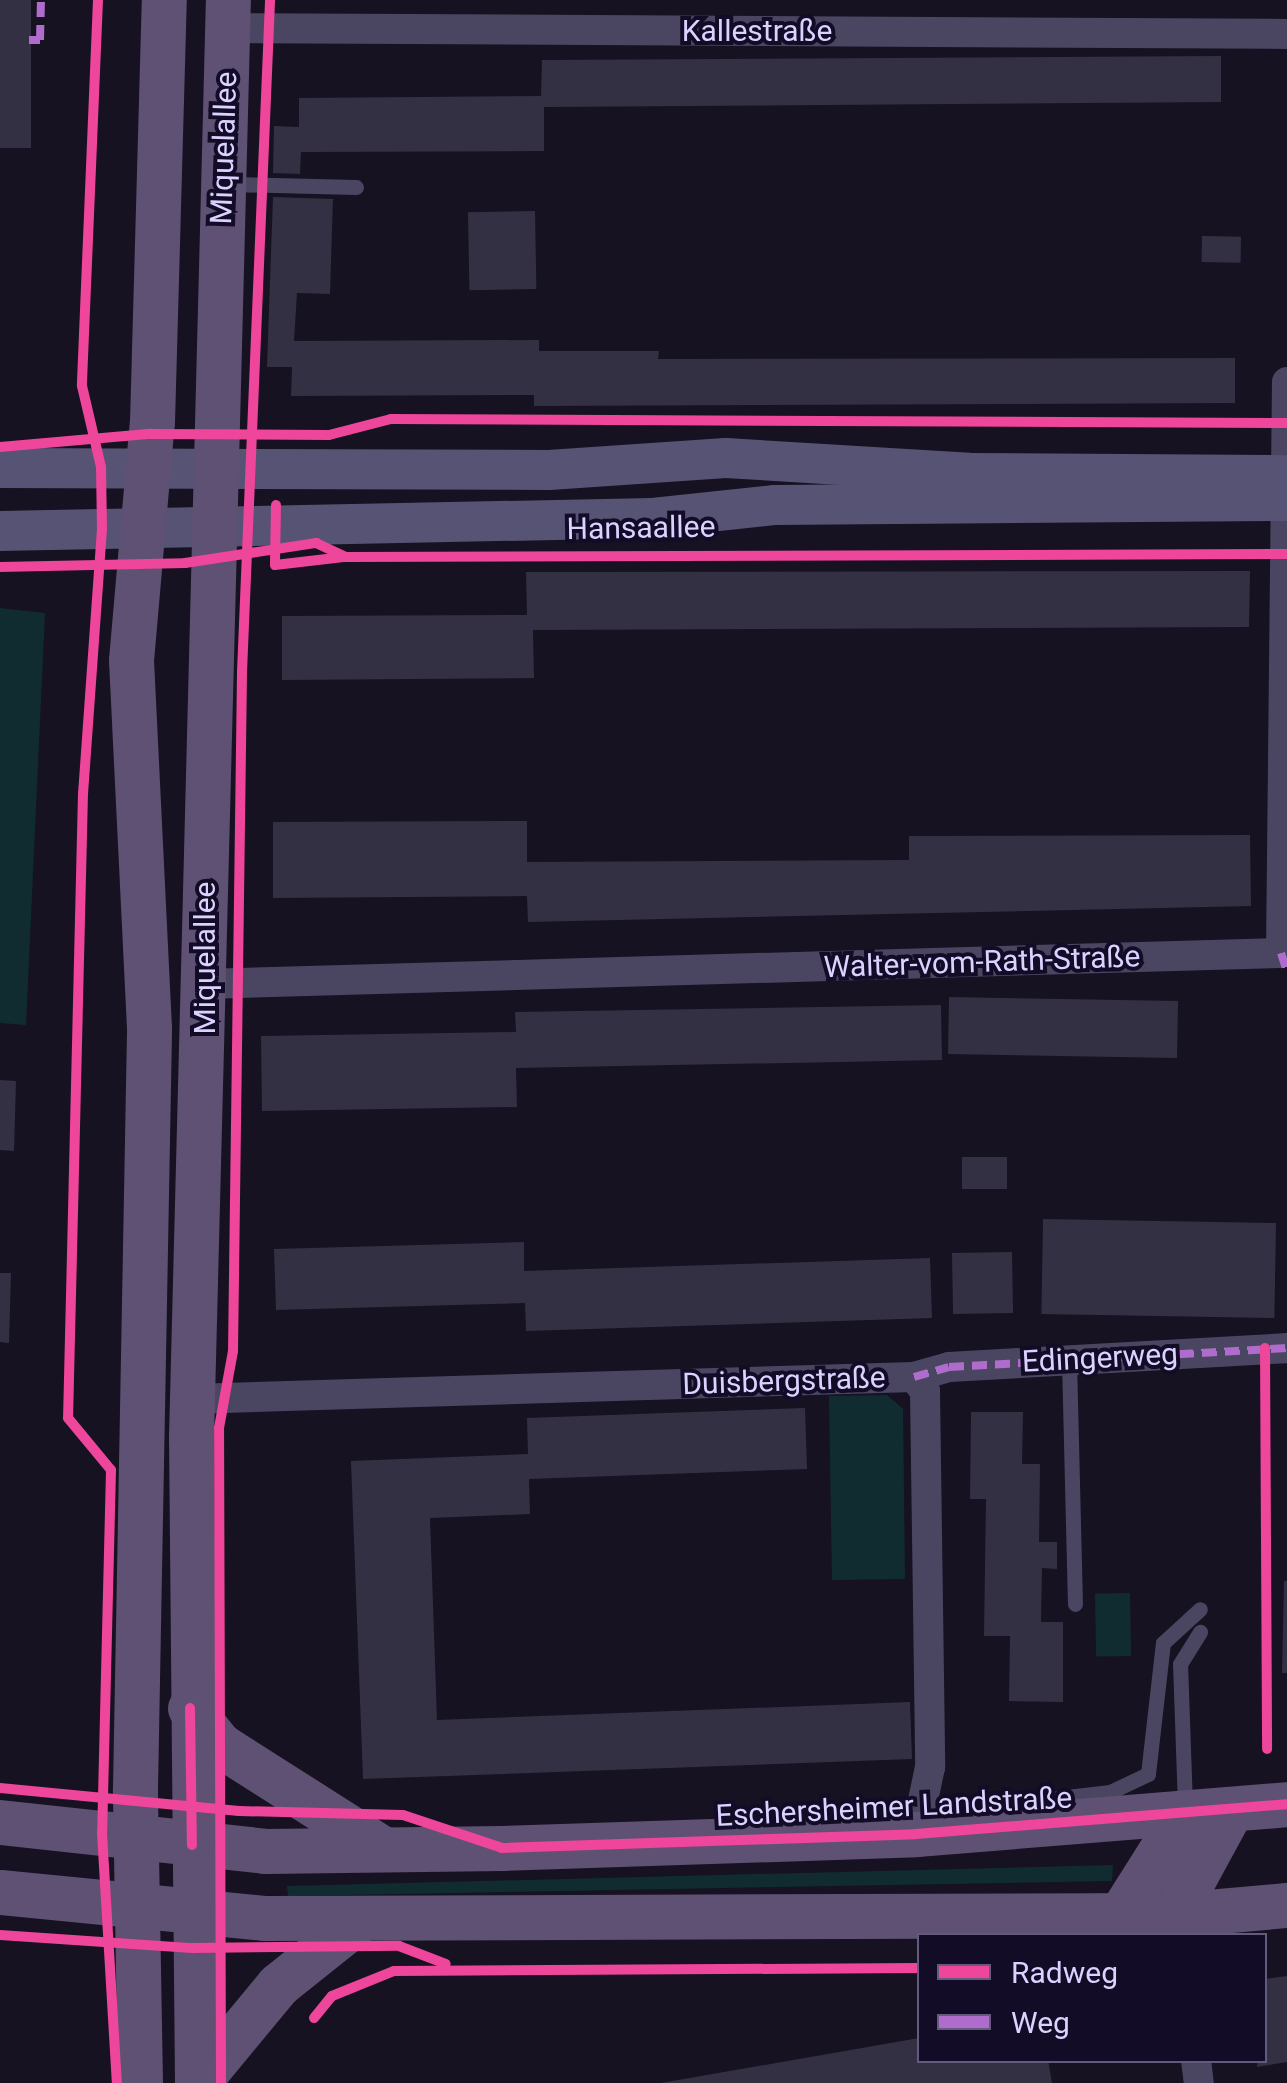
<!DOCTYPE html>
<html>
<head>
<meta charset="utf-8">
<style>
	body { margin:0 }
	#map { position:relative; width:1287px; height:2083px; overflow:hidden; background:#161221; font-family:Roboto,sans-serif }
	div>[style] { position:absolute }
	.green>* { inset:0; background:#102c30; transform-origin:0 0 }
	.building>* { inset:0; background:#343043; transform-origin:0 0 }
	.lane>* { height:15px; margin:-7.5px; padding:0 7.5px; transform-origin:7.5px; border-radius:7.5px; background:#4a4662 }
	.street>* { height:30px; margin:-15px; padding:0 15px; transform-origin:15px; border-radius:15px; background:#4a4662 }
	.secondary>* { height:40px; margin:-20px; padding:0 20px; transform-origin:20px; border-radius:20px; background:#575374 }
	.primary>* { height:45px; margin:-22.5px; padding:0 22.5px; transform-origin:22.5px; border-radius:22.5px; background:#5f5173 }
	.quiet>* { height:8px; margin-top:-4px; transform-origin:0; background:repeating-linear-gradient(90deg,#b06ccc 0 15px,transparent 0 23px) }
	.cycleway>* { height:10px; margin:-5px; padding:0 5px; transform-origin:5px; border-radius:5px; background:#ed469a }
	span { translate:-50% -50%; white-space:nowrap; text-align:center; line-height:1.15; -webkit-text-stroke:8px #130c27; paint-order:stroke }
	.street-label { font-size:30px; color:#dbd2ff }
	.legend { position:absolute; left:917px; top:1933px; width:350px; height:130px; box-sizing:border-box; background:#130c27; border:2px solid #635b7d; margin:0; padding:12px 18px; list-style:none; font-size:30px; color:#dbd2ff }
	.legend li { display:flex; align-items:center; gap:20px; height:50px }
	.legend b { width:50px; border:2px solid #635b7d }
</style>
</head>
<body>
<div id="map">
	<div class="green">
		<i style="clip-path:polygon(0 608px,45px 613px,26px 1025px,0 1023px)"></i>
		<i style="clip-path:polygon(887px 1395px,903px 1409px,905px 1579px,832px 1580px,829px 1396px)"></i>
		<i style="left:1130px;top:1593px;width:63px;height:35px;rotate:89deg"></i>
		<i style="clip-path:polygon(1113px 1865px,1112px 1881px,288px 1896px,287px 1886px)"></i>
	</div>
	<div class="building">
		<i style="left:0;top:0;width:31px;height:148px"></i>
		<i style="clip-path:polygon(1221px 56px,1221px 102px,544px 107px,544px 151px,301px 152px,300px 174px,273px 173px,274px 126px,299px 127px,299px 98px,541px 96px,542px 60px)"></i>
		<i style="clip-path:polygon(273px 197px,333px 199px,330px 294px,297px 293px,294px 341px,539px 340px,539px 351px,659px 351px,658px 359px,1235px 358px,1235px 403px,534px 406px,534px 395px,291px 396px,292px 367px,267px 367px)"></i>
		<i style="left:535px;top:211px;width:78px;height:67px;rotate:89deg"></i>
		<i style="left:1202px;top:236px;width:39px;height:26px;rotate:1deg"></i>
		<i style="clip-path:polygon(1250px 571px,1249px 627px,533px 630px,534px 678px,282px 680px,282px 616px,527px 615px,526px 572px)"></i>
		<i style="clip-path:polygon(527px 821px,527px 862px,909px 860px,909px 836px,1250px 835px,1251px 906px,528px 922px,527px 896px,273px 898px,273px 822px)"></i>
		<i style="left:1178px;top:1001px;width:57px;height:229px;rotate:91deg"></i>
		<i style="clip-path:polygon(941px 1005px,942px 1060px,516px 1068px,517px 1107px,262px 1111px,261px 1036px,516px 1032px,515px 1012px)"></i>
		<i style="clip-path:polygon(0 1080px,16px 1081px,14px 1151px,0 1150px)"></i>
		<i style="left:962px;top:1157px;width:45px;height:32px"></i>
		<i style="left:1276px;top:1223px;width:95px;height:233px;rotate:91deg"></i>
		<i style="clip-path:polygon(524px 1242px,524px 1271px,930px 1258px,932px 1318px,526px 1331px,525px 1303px,276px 1310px,274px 1249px)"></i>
		<i style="left:1012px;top:1252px;width:61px;height:60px;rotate:89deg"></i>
		<i style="clip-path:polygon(0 1273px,11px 1273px,9px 1343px,0 1342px)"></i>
		<i style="clip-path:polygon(805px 1408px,807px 1469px,529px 1479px,530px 1514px,430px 1518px,437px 1720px,910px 1702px,912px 1759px,363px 1779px,351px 1461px,528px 1454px,527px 1418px)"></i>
		<i style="clip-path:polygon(971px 1412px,1023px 1412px,1022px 1464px,1040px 1464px,1039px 1542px,1057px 1542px,1057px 1569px,1042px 1568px,1041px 1622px,1063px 1622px,1063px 1702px,1009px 1701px,1010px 1636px,984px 1636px,986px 1499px,970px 1499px)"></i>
		<i style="clip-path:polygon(1284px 1581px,1287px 1581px,1287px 1673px,1282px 1673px)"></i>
		<i style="clip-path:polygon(1287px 1976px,1287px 2062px,1257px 2067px,1264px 1979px)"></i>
		<i style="clip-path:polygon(919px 2038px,919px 2060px,1048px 2060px,1052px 2083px,661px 2083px)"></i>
	</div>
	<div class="lane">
		<i style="left:230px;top:184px;width:126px;rotate:1.4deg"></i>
		<i style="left:1069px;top:1360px;width:244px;rotate:88.6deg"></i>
		<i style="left:1185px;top:1806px;width:142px;rotate:-92deg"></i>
		<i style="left:1180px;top:1664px;width:38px;rotate:-58deg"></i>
		<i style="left:964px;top:1822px;width:20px;rotate:-49deg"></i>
		<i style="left:977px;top:1807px;width:134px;rotate:-6.4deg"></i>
		<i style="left:1110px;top:1792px;width:42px;rotate:-25.3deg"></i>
		<i style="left:1148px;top:1774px;width:132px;rotate:-83.5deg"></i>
		<i style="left:1163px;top:1643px;width:50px;rotate:-42.6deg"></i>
	</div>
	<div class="street">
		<i style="left:227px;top:28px;width:1060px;rotate:0.32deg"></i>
		<i style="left:204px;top:984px;width:1077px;rotate:-1.65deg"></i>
		<i style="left:1281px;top:953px;width:571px;rotate:-89.4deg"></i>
		<i style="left:914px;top:1377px;width:36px;rotate:-16deg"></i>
		<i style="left:949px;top:1367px;width:339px;rotate:-3.2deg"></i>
		<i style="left:192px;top:1399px;width:722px;rotate:-1.75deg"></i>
		<i style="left:914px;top:1377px;width:18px;rotate:52deg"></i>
		<i style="left:925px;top:1391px;width:376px;rotate:89.2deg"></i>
		<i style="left:930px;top:1767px;width:68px;rotate:101.8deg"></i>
		<i style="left:1196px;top:2060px;width:23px;rotate:83deg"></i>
	</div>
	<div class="secondary">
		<i style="left:0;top:468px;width:549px;rotate:0.21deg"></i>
		<i style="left:549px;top:470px;width:177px;rotate:-3.9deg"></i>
		<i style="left:726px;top:458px;width:243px;rotate:3.5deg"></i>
		<i style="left:969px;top:473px;width:318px;rotate:0.4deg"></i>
		<i style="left:0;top:531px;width:653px;rotate:-1.14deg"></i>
		<i style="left:653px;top:518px;width:123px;rotate:-6.1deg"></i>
		<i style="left:775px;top:505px;width:512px;rotate:-0.45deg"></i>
	</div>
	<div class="primary">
		<i style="left:190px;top:1708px;width:48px;rotate:51deg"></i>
		<i style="left:220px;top:1745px;width:193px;rotate:32.5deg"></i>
		<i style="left:0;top:1822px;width:267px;rotate:6.2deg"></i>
		<i style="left:265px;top:1851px;width:237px;rotate:-0.7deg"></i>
		<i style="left:502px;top:1848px;width:414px;rotate:-1.9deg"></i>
		<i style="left:916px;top:1834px;width:372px;rotate:-4.6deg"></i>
		<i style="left:0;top:1892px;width:265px;rotate:5.6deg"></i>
		<i style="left:264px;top:1918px;width:910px;rotate:-0.19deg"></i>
		<i style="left:1174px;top:1915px;width:113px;rotate:-5.1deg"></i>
		<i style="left:1120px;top:1915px;width:118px;rotate:-57.8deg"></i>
		<i style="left:1174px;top:1915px;width:119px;rotate:-61.5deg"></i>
		<i style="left:140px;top:2083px;width:295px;rotate:-91deg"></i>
		<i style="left:135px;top:1788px;width:760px;rotate:-88.94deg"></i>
		<i style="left:149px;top:1028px;width:368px;rotate:-92.8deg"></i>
		<i style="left:131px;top:660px;width:239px;rotate:-85deg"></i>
		<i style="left:152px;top:422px;width:422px;rotate:-88.4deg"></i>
		<i style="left:197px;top:2083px;width:646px;rotate:-90.53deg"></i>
		<i style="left:191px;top:1437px;width:1437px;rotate:-88.53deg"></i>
		<i style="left:197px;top:2083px;width:127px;rotate:-50.4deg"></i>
		<i style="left:278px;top:1985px;width:107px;rotate:-38.6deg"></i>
	</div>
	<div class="quiet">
		<i style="left:29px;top:40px;width:11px"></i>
		<i style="left:40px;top:40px;width:40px;rotate:-88.6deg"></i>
		<i style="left:1281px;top:953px;width:19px;rotate:72deg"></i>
		<i style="left:914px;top:1377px;width:36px;rotate:-16deg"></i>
		<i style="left:949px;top:1367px;width:339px;rotate:-3.2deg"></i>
	</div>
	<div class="cycleway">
		<i style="left:98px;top:0;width:386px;rotate:92.4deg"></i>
		<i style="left:82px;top:386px;width:83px;rotate:76.8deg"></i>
		<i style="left:101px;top:467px;width:62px;rotate:89.1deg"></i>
		<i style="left:102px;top:529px;width:265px;rotate:94.1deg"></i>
		<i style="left:83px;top:793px;width:625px;rotate:91.37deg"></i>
		<i style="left:68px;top:1418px;width:67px;rotate:50.4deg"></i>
		<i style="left:111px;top:1470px;width:363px;rotate:91.4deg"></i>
		<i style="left:102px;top:1833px;width:250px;rotate:86.6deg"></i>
		<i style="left:0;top:447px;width:151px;rotate:-5deg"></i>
		<i style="left:150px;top:434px;width:179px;rotate:0.3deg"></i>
		<i style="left:329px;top:435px;width:64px;rotate:-14.5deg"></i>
		<i style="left:391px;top:419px;width:896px;rotate:0.26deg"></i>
		<i style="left:276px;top:505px;width:60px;rotate:91deg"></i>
		<i style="left:275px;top:565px;width:69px;rotate:-6.6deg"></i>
		<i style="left:0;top:567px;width:185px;rotate:-1.2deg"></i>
		<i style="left:185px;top:563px;width:133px;rotate:-8.7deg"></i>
		<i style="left:316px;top:543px;width:33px;rotate:25deg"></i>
		<i style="left:346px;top:557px;width:941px;rotate:-0.18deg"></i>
		<i style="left:1265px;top:1348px;width:401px;rotate:89.7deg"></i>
		<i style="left:190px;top:1708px;width:137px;rotate:89.2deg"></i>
		<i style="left:0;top:1788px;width:240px;rotate:5.5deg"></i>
		<i style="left:239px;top:1811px;width:164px;rotate:1.4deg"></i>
		<i style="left:403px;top:1815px;width:104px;rotate:18.4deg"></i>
		<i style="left:502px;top:1848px;width:414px;rotate:-1.9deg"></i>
		<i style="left:916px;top:1834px;width:372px;rotate:-4.6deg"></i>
		<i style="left:0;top:1935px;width:193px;rotate:3.9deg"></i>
		<i style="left:193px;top:1948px;width:206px;rotate:-0.6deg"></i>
		<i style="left:399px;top:1946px;width:50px;rotate:21deg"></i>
		<i style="left:314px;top:2018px;width:28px;rotate:-51deg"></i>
		<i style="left:332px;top:1996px;width:67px;rotate:-22deg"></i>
		<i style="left:394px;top:1971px;width:525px;rotate:-0.33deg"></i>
		<i style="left:221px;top:2083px;width:655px;rotate:-90.17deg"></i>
		<i style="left:219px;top:1428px;width:78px;rotate:-79.7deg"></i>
		<i style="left:233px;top:1351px;width:679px;rotate:-89.24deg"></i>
		<i style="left:242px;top:672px;width:673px;rotate:-87.61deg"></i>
	</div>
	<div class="street-label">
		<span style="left:757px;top:31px">Kallestraße</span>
		<span style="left:224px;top:148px;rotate:-88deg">Miquelallee</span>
		<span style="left:641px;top:528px;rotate:-1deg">Hansaallee</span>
		<span style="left:205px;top:958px;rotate:-90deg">Miquelallee</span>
		<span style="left:982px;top:962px;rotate:-2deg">Walter-vom-Rath-Straße</span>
		<span style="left:1100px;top:1358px;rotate:-3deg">Edingerweg</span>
		<span style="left:784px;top:1381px;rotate:-2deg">Duisbergstraße</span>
		<span style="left:894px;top:1807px;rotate:-3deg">Eschersheimer Landstraße</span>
	</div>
	<ul class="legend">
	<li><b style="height:12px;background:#ed469a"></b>Radweg</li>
	<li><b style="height:12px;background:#b06ccc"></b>Weg</li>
	</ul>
</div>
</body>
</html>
